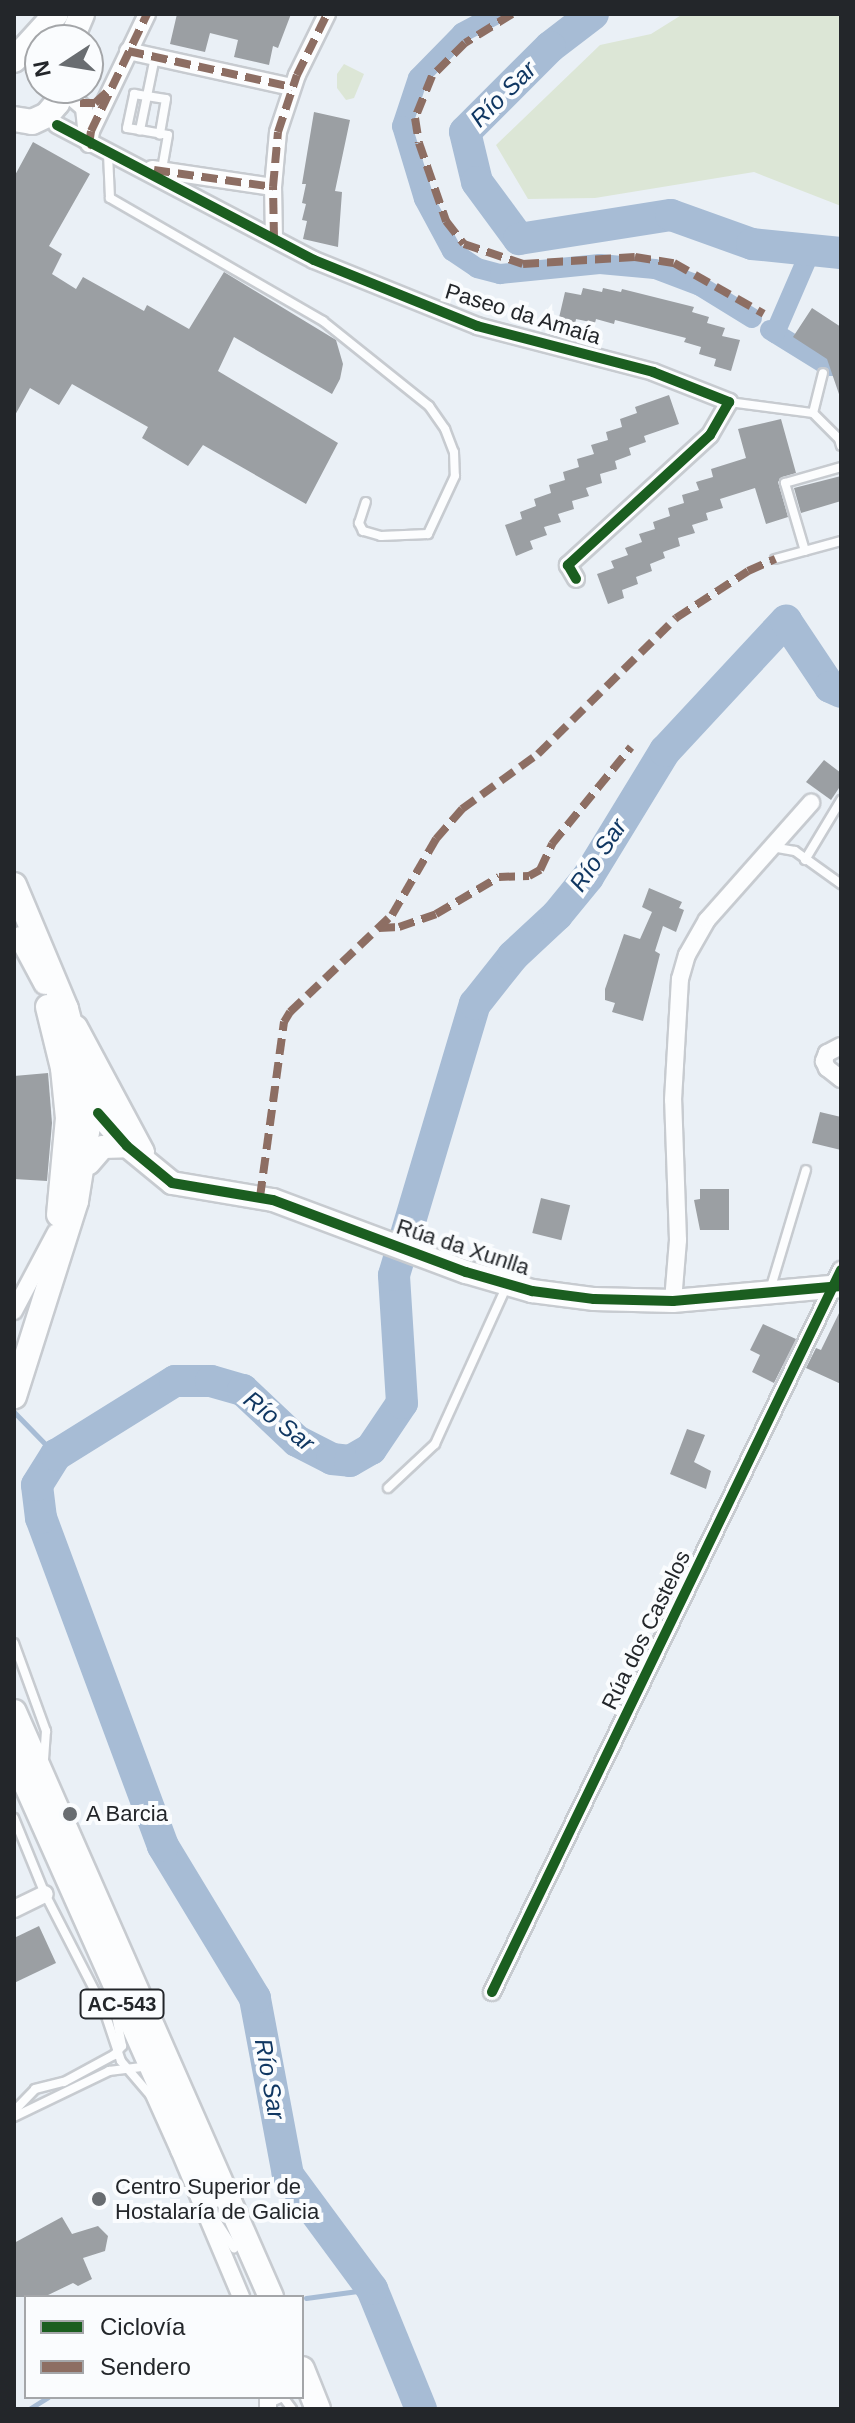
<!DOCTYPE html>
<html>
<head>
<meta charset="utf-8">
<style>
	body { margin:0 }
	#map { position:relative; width:855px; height:2423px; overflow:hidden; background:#eaf0f6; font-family:Arial,sans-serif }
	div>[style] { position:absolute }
	.green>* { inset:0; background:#dce6d6 }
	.stream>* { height:5px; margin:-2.5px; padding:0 2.5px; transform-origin:2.5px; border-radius:2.5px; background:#a7bcd5 }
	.canal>* { height:20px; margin:-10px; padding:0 10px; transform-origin:10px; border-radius:10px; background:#a7bcd5 }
	.river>* { height:32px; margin:-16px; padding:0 16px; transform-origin:16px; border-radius:16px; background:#a7bcd5 }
	.building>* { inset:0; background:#9b9fa3; transform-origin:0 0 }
	.roads { filter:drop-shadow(2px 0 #c7cbd0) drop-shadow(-2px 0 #c7cbd0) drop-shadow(0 2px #c7cbd0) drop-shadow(0 -2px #c7cbd0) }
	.lane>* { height:8px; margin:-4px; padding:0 4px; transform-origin:4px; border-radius:4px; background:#fcfdfe }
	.street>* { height:16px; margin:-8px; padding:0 8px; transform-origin:8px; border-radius:8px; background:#fcfdfe }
	.secondary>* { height:22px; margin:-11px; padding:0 11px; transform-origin:11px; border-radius:11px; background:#fcfdfe }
	.primary>* { height:24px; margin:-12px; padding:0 12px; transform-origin:12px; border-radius:12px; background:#fcfdfe }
	.quiet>* { height:8px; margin-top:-4px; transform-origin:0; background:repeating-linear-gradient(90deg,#8d6e63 0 16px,transparent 0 24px) }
	.cycleway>* { height:10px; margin:-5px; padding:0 5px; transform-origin:5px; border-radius:5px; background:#1b5e20 }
	.dots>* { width:22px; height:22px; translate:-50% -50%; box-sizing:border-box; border:4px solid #fafcfe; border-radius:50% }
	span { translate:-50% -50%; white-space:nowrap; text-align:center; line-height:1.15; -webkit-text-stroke:8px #fafcfe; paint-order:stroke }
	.shield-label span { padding:2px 6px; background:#fafcfe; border:2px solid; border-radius:6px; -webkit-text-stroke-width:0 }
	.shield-label { font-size:20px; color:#23262a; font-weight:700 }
	.street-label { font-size:22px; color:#23262a }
	.poi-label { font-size:22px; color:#23262a }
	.left { translate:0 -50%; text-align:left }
	.water-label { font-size:24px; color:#103762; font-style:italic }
	.frame { position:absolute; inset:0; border:16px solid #23262a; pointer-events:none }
	.legend { position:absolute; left:24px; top:2295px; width:280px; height:104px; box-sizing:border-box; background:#fafcfe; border:2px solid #a4a6a9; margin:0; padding:10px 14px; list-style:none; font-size:24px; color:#23262a }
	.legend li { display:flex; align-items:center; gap:16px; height:40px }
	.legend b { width:40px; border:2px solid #a4a6a9 }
	.north { position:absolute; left:24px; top:24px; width:80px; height:80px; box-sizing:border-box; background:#fafcfe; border:2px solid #a4a6a9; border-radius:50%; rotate:258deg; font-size:22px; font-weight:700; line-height:32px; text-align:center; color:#23262a }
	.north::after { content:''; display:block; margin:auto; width:28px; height:36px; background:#696d71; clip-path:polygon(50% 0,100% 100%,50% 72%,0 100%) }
</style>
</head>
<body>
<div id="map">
	<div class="green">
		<i style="clip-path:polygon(683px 14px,841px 14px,841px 206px,754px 172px,595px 198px,528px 199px,496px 145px,600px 45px,651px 34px)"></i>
		<i style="clip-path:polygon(344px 64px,364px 74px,354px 98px,346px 100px,337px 88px,337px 74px)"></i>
	</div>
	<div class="stream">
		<i style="left:14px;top:1412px;width:60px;rotate:45.7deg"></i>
		<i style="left:306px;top:2298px;width:67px;rotate:-7.8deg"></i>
		<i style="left:29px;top:2409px;width:22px;rotate:-32deg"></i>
	</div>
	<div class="canal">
		<i style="left:497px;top:14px;width:40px;rotate:152deg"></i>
		<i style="left:462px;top:33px;width:63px;rotate:134.4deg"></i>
		<i style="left:418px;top:78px;width:51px;rotate:108.4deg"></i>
		<i style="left:402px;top:126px;width:76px;rotate:73.2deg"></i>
		<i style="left:424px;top:199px;width:59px;rotate:61.7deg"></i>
		<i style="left:452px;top:251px;width:30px;rotate:34deg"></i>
		<i style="left:477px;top:268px;width:24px;rotate:15deg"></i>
		<i style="left:500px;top:274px;width:100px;rotate:-5.7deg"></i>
		<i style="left:600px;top:264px;width:55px;rotate:5.2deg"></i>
		<i style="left:655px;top:269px;width:48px;rotate:20.7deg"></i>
		<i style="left:700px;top:286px;width:61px;rotate:31.6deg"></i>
		<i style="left:770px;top:330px;width:68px;rotate:31.8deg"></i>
		<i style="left:828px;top:366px;width:13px"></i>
		<i style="left:775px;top:333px;width:90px;rotate:-66.6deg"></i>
	</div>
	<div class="river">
		<i style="left:593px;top:14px;width:54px;rotate:142.5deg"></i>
		<i style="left:550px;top:47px;width:120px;rotate:135deg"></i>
		<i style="left:465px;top:132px;width:51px;rotate:76.5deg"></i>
		<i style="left:477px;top:182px;width:71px;rotate:53.6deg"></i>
		<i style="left:519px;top:239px;width:154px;rotate:-9deg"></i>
		<i style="left:671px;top:215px;width:86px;rotate:19.7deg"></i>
		<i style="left:752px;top:244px;width:89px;rotate:5.8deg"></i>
		<i style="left:421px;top:2409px;width:130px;rotate:-112.2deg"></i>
		<i style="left:372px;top:2289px;width:142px;rotate:-126.4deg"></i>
		<i style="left:288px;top:2175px;width:180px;rotate:-100.6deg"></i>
		<i style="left:255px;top:1998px;width:178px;rotate:-121.2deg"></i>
		<i style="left:163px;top:1846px;width:350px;rotate:-110.4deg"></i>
		<i style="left:41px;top:1518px;width:33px;rotate:-97deg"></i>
		<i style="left:37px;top:1485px;width:36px;rotate:-58deg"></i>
		<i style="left:56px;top:1455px;width:140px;rotate:-31.9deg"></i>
		<i style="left:175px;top:1381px;width:36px"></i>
		<i style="left:211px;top:1381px;width:33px;rotate:16deg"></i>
		<i style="left:243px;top:1390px;width:74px;rotate:43.4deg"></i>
		<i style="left:297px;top:1441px;width:39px;rotate:27deg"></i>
		<i style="left:332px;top:1459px;width:18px;rotate:6deg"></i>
		<i style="left:350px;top:1461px;width:24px;rotate:-30deg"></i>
		<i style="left:371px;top:1449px;width:55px;rotate:-56deg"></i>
		<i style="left:402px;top:1403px;width:128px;rotate:-93.6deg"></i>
		<i style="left:394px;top:1275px;width:283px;rotate:-73.4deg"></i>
		<i style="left:475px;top:1004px;width:61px;rotate:-51.6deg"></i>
		<i style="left:513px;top:956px;width:60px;rotate:-43deg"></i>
		<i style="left:557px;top:915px;width:49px;rotate:-50.8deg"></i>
		<i style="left:588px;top:877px;width:148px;rotate:-58.6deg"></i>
		<i style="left:665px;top:751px;width:178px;rotate:-47.1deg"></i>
		<i style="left:786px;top:621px;width:79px;rotate:56.3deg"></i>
		<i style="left:830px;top:687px;width:12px;rotate:24deg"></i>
	</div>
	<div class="building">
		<i style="clip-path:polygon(177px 14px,291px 14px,278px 48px,273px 46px,269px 65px,234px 57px,238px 40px,210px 33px,205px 52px,170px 44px)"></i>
		<i style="clip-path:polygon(314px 112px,350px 120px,335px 191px,342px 192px,338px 247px,303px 239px,307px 221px,302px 220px,306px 204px,302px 203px,306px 184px,302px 184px)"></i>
		<i style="clip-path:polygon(33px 142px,90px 174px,49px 246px,62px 254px,52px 274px,76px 289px,83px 277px,144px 311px,147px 305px,189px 329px,224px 272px,336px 340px,343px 364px,340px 379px,332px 394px,234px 337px,218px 371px,338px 443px,306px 504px,203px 445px,188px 466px,142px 438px,148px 427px,72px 384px,59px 405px,30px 388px,14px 417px,14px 177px)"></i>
		<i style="clip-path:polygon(583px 288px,602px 292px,603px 288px,621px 292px,622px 289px,694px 307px,692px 312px,709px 317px,707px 323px,725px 328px,722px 336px,740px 340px,731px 371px,714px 366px,716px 359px,699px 354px,701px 347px,684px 342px,686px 338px,615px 320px,614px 324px,596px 319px,595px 323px,576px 319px,575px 325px,558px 322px,565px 292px,581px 295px)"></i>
		<i style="clip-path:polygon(812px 308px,841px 327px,841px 400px,827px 359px,793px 337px)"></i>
		<i style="clip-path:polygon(669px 395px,679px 424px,644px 436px,646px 442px,629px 448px,631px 455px,615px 461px,617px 469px,600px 474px,602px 483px,586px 488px,589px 496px,572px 501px,574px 509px,558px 514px,561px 522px,544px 527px,547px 535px,530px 541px,533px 549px,516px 556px,505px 525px,522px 519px,520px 512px,536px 506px,534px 499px,551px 493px,549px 485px,565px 480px,563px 472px,579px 467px,577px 459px,594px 454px,591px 445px,608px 440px,606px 432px,622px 427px,620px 419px,637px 413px,635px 407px)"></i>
		<i style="clip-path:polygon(781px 419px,796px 473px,782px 477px,778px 482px,788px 517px,766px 524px,755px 488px,720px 499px,723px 508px,706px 513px,708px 520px,692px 525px,695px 533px,678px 538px,680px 546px,663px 552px,665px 558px,650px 564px,652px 571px,636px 577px,638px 584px,622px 590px,624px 598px,608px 604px,597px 574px,614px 568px,611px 561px,628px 555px,625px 548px,642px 542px,639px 534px,655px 529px,653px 522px,670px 516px,668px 508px,684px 503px,682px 495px,699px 490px,696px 482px,713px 477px,711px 469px,746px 458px,738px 429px)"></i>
		<i style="clip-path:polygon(841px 476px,841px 501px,801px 513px,794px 488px)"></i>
		<i style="clip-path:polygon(824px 760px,841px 773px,841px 785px,831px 800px,806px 782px)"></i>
		<i style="clip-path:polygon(649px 888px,682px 902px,679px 908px,684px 910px,676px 932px,663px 926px,655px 951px,660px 954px,643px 1021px,612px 1012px,615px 1003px,605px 1000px,605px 989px,624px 934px,640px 939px,652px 912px,642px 907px)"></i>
		<i style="clip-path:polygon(48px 1073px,52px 1123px,47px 1181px,14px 1179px,14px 1076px)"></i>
		<i style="clip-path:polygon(820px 1112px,841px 1117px,841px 1150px,812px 1143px)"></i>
		<i style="clip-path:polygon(700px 1189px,729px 1189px,729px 1230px,700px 1230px,694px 1200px,700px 1199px)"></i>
		<i style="left:541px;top:1198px;width:30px;height:36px;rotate:14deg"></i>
		<i style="clip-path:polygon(841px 1309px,841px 1384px,806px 1368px,816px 1348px,821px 1350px)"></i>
		<i style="clip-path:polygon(763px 1324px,796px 1339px,774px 1383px,752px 1372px,760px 1355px,750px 1350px)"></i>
		<i style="clip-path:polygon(687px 1429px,705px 1435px,694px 1462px,711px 1471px,706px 1489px,670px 1474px)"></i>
		<i style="clip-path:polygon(39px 1926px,56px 1963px,14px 1983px,14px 1938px)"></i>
		<i style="clip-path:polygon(62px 2217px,72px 2234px,98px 2226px,108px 2236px,105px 2251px,83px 2258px,92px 2279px,78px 2286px,73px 2283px,44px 2297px,14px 2297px,14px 2243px)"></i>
	</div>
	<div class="roads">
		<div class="lane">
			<i style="left:155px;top:57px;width:75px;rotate:101.6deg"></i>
			<i style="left:140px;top:130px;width:28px;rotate:10deg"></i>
			<i style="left:168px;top:135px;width:36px;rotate:100deg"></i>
			<i style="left:140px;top:130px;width:13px;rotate:-171deg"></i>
			<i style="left:127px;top:128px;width:35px;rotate:-78deg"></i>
			<i style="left:134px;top:94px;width:32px;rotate:9deg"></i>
			<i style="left:166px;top:99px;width:36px;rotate:100deg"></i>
			<i style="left:108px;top:154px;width:44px;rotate:87.4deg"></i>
			<i style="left:110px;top:198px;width:246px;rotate:30deg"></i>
			<i style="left:323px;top:321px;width:136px;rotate:38.7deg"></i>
			<i style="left:429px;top:406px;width:28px;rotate:55deg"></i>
			<i style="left:445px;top:429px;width:25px;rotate:69deg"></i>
			<i style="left:454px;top:452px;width:24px;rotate:88deg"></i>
			<i style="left:455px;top:476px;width:64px;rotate:115deg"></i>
			<i style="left:428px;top:534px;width:47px;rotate:177.6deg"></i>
			<i style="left:381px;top:536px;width:19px;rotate:-164deg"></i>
			<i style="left:363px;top:531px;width:9px;rotate:-117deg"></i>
			<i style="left:359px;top:523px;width:22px;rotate:-72deg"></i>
			<i style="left:729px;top:402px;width:85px;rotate:7.5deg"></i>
			<i style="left:813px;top:413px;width:41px;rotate:-76deg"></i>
			<i style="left:813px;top:413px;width:37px;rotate:45deg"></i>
			<i style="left:839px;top:439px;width:7px;rotate:74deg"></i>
			<i style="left:805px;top:551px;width:71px;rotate:-106.4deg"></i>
			<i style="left:785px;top:483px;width:58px;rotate:-15.9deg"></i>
			<i style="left:775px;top:559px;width:68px;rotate:-15.3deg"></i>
			<i style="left:772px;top:847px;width:23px;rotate:10deg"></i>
			<i style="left:795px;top:851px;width:57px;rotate:35.7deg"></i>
			<i style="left:805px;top:860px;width:70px;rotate:-59deg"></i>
			<i style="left:770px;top:1290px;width:125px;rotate:-73.3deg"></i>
			<i style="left:388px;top:1488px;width:64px;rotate:-43.1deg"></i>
			<i style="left:435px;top:1444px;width:175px;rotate:-65.6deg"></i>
			<i style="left:14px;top:1643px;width:94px;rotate:70deg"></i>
			<i style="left:46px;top:1731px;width:27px;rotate:94deg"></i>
			<i style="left:14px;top:1818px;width:82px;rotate:67.8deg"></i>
			<i style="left:45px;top:1894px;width:127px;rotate:62.8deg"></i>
			<i style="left:103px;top:2007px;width:57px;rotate:71.6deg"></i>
			<i style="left:121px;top:2061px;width:45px;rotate:49.5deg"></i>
			<i style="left:150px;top:2095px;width:64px;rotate:65.9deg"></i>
			<i style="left:14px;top:2111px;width:30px;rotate:-46deg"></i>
			<i style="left:35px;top:2089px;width:30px;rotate:-14deg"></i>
			<i style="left:64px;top:2082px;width:57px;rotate:-28.4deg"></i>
			<i style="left:114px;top:2055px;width:12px;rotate:-48deg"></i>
			<i style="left:122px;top:2046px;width:36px;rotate:-101deg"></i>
			<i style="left:14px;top:2117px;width:106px;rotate:-25.8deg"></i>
			<i style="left:109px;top:2071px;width:41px;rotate:-7deg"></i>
			<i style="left:215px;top:2219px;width:35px;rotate:57deg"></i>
			<i style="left:269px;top:2403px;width:15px;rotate:-23deg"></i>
			<i style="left:283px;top:2397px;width:15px;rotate:53deg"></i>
		</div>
		<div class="street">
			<i style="left:128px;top:51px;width:168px;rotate:12.4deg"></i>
			<i style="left:61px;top:88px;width:30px;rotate:41deg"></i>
			<i style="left:84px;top:108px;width:30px;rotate:84deg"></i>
			<i style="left:57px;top:125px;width:290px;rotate:27.7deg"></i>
			<i style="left:314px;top:260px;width:176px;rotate:22deg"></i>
			<i style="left:477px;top:326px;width:182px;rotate:14.6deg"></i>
			<i style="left:653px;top:372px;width:82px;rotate:21.5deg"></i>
			<i style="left:729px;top:402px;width:38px;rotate:120deg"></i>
			<i style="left:710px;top:435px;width:193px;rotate:137.5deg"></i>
			<i style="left:568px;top:565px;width:16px;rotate:60deg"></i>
			<i style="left:89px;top:144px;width:13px;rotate:-81deg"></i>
			<i style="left:91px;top:131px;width:130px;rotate:-64.4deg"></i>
			<i style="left:152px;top:169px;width:122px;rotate:8.5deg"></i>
			<i style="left:274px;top:238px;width:51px;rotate:-91.1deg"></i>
			<i style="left:273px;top:187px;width:55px;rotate:-84.8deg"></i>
			<i style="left:278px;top:132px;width:60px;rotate:-71.6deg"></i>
			<i style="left:297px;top:75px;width:68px;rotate:-63.8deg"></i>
			<i style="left:841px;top:1046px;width:16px;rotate:153deg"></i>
			<i style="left:827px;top:1053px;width:9px;rotate:111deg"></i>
			<i style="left:824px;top:1061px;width:8px;rotate:67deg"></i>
			<i style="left:827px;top:1068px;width:18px;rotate:38deg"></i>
			<i style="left:673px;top:1301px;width:61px;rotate:-85.3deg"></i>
			<i style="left:678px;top:1240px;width:140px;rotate:-92deg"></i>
			<i style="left:673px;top:1100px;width:121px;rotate:-86.7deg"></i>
			<i style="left:680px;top:979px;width:25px;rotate:-74deg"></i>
			<i style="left:687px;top:955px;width:40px;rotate:-60.3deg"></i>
			<i style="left:707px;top:920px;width:157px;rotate:-48.4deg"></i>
			<i style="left:14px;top:1311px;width:89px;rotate:-62deg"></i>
			<i style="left:14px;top:1909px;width:34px;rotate:-26deg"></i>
			<i style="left:492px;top:1992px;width:802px;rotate:-64.2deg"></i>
			<i style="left:179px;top:2150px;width:160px;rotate:67.1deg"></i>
			<i style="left:268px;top:2409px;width:12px;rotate:-90deg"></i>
		</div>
		<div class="secondary">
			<i style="left:21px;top:938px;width:51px;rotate:61.9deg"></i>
			<i style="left:76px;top:1027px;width:142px;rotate:61.8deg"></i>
			<i style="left:77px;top:1105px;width:20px;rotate:-57deg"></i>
			<i style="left:88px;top:1088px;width:16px"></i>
			<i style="left:104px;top:1088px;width:11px;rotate:68deg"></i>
			<i style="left:108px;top:1098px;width:13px;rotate:103deg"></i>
			<i style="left:105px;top:1111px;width:19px;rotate:177deg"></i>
			<i style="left:98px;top:1113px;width:44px;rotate:48.7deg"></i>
			<i style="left:127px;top:1146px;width:58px;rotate:39.4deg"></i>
			<i style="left:172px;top:1183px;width:102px;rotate:9.6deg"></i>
			<i style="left:273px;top:1200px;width:206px;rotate:20.5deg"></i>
			<i style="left:466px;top:1272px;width:69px;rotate:16.1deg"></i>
			<i style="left:532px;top:1291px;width:63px;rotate:7.4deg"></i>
			<i style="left:594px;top:1299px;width:79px;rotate:1.5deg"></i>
			<i style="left:673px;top:1301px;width:169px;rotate:-5.1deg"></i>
			<i style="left:89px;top:1163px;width:21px;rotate:-49deg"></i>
			<i style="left:103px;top:1147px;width:24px;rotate:-2deg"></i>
		</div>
		<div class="primary">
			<i style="left:71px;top:40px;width:28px;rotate:-67deg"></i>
			<i style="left:14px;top:60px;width:62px;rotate:-47.6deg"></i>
			<i style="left:14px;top:119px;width:18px;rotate:9deg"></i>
			<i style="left:32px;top:122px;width:17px;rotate:-25deg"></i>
			<i style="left:47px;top:115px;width:16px;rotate:-50deg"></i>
			<i style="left:57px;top:103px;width:15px;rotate:-79deg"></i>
			<i style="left:14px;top:885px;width:134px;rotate:67.2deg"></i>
			<i style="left:66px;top:1009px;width:62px;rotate:75.1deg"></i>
			<i style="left:82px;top:1069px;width:57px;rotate:84deg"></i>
			<i style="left:88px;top:1126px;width:76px;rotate:99.1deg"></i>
			<i style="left:76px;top:1201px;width:205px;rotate:107.6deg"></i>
			<i style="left:48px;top:1007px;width:63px;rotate:76.2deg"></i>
			<i style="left:63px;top:1068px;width:50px;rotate:84.3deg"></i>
			<i style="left:68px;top:1118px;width:97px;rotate:95.3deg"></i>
			<i style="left:14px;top:1712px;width:639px;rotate:66.28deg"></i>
			<i style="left:14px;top:1757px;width:482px;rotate:66deg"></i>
			<i style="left:302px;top:2369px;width:43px;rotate:68.2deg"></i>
		</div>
	</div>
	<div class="quiet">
		<i style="left:512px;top:14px;width:55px;rotate:148.3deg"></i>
		<i style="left:465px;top:43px;width:47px;rotate:135deg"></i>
		<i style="left:432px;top:76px;width:45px;rotate:112deg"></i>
		<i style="left:415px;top:118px;width:25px;rotate:81deg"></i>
		<i style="left:419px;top:143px;width:83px;rotate:70.9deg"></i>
		<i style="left:446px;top:221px;width:29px;rotate:52deg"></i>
		<i style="left:464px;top:244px;width:62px;rotate:18.7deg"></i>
		<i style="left:523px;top:264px;width:112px;rotate:-3.6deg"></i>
		<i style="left:635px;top:257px;width:39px;rotate:9deg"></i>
		<i style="left:674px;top:263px;width:103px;rotate:29.5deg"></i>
		<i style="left:128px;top:51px;width:168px;rotate:12.4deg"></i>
		<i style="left:80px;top:103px;width:15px"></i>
		<i style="left:95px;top:103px;width:16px;rotate:-43deg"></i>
		<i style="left:93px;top:146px;width:4px;rotate:-153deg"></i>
		<i style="left:89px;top:144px;width:13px;rotate:-81deg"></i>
		<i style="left:91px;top:131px;width:130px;rotate:-64.4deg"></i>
		<i style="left:154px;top:170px;width:120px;rotate:8.1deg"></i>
		<i style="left:274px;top:238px;width:51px;rotate:-91.1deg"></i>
		<i style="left:273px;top:187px;width:55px;rotate:-84.8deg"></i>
		<i style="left:278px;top:132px;width:60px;rotate:-71.6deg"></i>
		<i style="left:297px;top:75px;width:68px;rotate:-63.8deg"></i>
		<i style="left:379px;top:928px;width:20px;rotate:-3deg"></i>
		<i style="left:399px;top:927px;width:39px;rotate:-19deg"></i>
		<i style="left:436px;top:914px;width:73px;rotate:-30.4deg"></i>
		<i style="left:499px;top:877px;width:30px;rotate:-2deg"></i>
		<i style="left:529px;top:876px;width:13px;rotate:-29deg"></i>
		<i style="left:540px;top:870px;width:29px;rotate:-65deg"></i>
		<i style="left:552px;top:844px;width:125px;rotate:-50.8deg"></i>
		<i style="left:260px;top:1197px;width:177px;rotate:-82.2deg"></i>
		<i style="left:284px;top:1022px;width:12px;rotate:-59deg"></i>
		<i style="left:290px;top:1012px;width:141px;rotate:-43.6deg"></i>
		<i style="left:392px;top:915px;width:88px;rotate:-59.9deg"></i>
		<i style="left:436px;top:839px;width:40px;rotate:-49deg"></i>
		<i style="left:462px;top:809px;width:94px;rotate:-35.9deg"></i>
		<i style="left:538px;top:754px;width:194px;rotate:-44.6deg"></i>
		<i style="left:676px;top:618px;width:86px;rotate:-33.1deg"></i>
		<i style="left:748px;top:571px;width:30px;rotate:-24deg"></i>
	</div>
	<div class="cycleway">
		<i style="left:57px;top:125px;width:290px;rotate:27.7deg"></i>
		<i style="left:314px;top:260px;width:176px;rotate:22deg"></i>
		<i style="left:477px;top:326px;width:182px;rotate:14.6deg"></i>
		<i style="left:653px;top:372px;width:82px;rotate:21.5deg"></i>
		<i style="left:729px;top:402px;width:38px;rotate:120deg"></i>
		<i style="left:710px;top:435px;width:193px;rotate:137.5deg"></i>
		<i style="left:568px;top:565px;width:16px;rotate:60deg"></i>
		<i style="left:98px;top:1113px;width:44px;rotate:48.7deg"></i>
		<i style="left:127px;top:1146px;width:58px;rotate:39.4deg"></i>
		<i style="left:172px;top:1183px;width:102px;rotate:9.6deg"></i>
		<i style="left:273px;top:1200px;width:206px;rotate:20.5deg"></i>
		<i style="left:466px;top:1272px;width:69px;rotate:16.1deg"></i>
		<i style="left:532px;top:1291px;width:63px;rotate:7.4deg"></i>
		<i style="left:594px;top:1299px;width:79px;rotate:1.5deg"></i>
		<i style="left:673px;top:1301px;width:169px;rotate:-5.1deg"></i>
		<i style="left:492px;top:1992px;width:802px;rotate:-64.2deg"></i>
	</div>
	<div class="dots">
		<i style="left:70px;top:1814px;background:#696d71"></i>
		<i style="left:99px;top:2199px;background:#696d71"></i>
	</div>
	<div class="shield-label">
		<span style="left:122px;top:2004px">AC-543</span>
	</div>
	<div class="street-label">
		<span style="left:523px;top:314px;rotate:17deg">Paseo da Amaía</span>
		<span style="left:463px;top:1247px;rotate:18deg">Rúa da Xunlla</span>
		<span style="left:646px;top:1630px;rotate:-64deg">Rúa dos Castelos</span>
	</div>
	<div class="poi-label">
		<span class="left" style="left:86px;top:1814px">A Barcia</span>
		<span class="left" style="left:115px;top:2199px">Centro Superior de<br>Hostalaría de Galicia</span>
	</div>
	<div class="water-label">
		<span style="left:503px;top:94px;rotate:-45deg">Río Sar</span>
		<span style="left:598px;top:855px;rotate:-56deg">Río Sar</span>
		<span style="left:279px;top:1421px;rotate:38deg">Río Sar</span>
		<span style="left:270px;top:2079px;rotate:80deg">Río Sar</span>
	</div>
	<div class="frame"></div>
	<ul class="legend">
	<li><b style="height:10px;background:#1b5e20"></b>Ciclovía</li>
	<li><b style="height:10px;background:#8d6e63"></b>Sendero</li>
	</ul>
	<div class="north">N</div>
</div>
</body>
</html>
